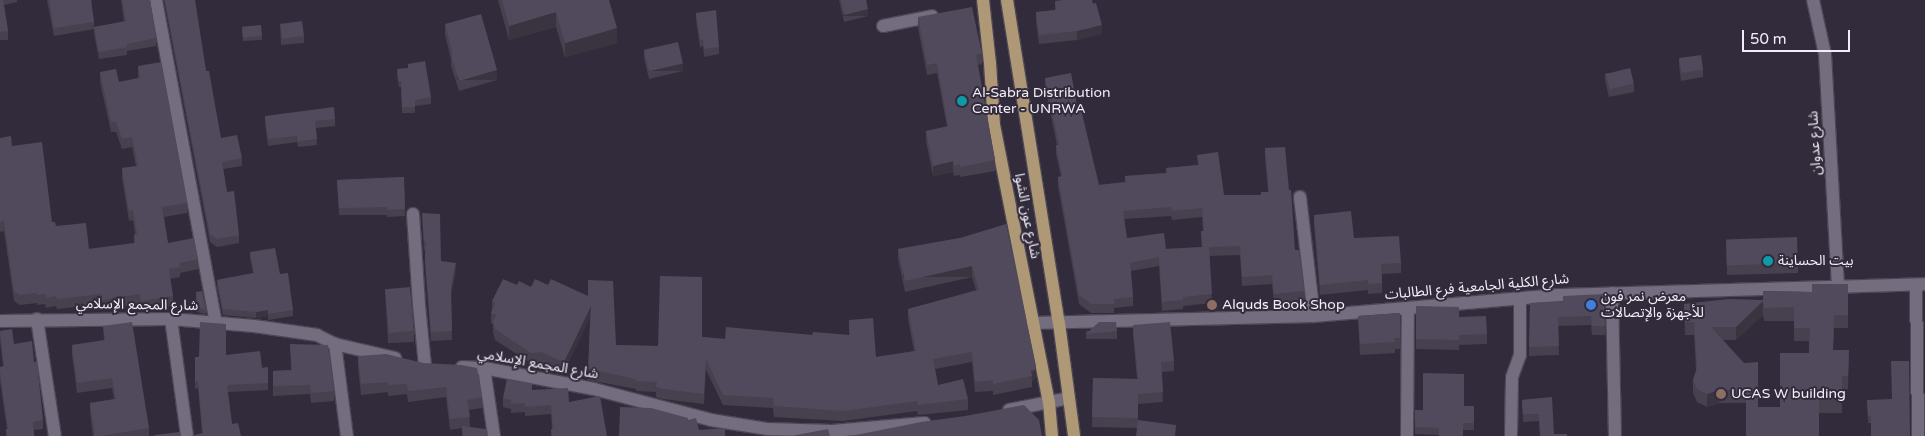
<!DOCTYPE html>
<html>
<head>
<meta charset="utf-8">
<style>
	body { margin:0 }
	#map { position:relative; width:1925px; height:436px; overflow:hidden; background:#322b3b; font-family:"Varela Round","Noto Sans Arabic",sans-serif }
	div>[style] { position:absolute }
	.roads { filter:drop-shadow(1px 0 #4d4755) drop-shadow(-1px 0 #4d4755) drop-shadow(0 1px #4d4755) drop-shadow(0 -1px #4d4755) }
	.minor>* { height:12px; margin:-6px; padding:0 6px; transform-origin:6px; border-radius:6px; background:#746c7f }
	.major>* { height:12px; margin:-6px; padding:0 6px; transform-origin:6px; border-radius:6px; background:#ae9875 }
	.wall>* { inset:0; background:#46404f; transform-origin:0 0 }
	.shaded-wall>* { inset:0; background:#393440; transform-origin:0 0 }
	.building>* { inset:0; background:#514a5c; transform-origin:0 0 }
	.dots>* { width:14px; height:14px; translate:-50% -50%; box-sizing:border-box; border:2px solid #322b3b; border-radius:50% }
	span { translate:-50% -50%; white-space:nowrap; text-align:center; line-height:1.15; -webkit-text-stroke:4px #322b3b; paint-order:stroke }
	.poi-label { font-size:14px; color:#f2edf8 }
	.left { translate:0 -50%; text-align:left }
	.street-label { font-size:14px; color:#f2edf8 }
	.scale { position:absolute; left:1742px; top:30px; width:108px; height:22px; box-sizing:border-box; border:2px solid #f2edf8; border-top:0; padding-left:6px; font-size:15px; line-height:18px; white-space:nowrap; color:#f2edf8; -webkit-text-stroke:4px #322b3b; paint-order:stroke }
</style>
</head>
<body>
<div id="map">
	<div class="roads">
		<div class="minor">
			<i style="left:156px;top:0;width:329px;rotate:79.5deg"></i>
			<i style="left:1813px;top:0;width:55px;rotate:77.5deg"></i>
			<i style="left:1825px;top:54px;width:232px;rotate:86.8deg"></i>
			<i style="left:883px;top:26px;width:50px;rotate:-11.5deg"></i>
			<i style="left:1300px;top:197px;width:120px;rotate:83.3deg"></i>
			<i style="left:413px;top:214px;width:91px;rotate:86.2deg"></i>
			<i style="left:419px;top:305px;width:61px;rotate:84.4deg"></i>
			<i style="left:1916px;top:285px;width:151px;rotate:89.2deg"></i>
			<i style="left:1612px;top:293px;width:143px;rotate:88.8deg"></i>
			<i style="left:37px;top:319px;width:118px;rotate:81.3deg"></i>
			<i style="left:171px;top:319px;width:118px;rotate:82.2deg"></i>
			<i style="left:0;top:321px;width:171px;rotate:-0.7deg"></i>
			<i style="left:171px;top:319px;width:83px;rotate:4.8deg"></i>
			<i style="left:254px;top:326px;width:64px;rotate:8.1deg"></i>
			<i style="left:317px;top:335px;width:20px;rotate:27deg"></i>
			<i style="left:335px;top:344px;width:62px;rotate:13.1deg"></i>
			<i style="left:1032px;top:323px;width:282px;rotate:-1.4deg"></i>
			<i style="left:1314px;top:316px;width:246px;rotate:-4.9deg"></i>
			<i style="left:1559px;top:295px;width:366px;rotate:-1.7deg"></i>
			<i style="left:335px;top:344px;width:93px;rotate:82.6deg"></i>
			<i style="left:462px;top:367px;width:22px;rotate:3deg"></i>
			<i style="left:484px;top:368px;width:112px;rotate:10.8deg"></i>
			<i style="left:594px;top:389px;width:121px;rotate:14.8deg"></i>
			<i style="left:711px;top:420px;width:58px;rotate:9deg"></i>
			<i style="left:768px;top:429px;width:64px;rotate:1.8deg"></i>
			<i style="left:832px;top:431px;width:93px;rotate:-4.9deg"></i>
			<i style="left:484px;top:368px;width:69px;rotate:81.6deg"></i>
			<i style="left:1009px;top:410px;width:61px;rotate:-11.3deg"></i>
			<i style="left:1407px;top:436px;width:128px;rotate:-89.6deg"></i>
			<i style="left:1511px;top:436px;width:59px;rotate:-89deg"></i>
			<i style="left:1512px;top:377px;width:23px;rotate:-70deg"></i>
			<i style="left:1520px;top:355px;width:56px;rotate:-90deg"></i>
		</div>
		<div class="major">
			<i style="left:983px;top:0;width:63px;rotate:83.7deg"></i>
			<i style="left:990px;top:63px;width:62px;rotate:86.3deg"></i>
			<i style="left:994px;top:125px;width:282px;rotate:78.8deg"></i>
			<i style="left:1049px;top:402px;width:34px;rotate:85deg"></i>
			<i style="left:1007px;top:0;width:327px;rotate:80.9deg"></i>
			<i style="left:1059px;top:323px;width:114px;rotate:82.4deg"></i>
		</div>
	</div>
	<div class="wall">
		<i style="clip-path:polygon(0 0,17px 0,17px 2px,4px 5px,8px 31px,8px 40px,0 40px)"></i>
		<i style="clip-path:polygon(47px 0,93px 0,91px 1px,94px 22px,94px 27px,124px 22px,121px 0,150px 0,156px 38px,156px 46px,127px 51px,127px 55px,99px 59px,94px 34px,94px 29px,54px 36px)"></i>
		<i style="clip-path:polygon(164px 0,195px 0,206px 71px,221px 138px,242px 158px,242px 166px,223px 169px,227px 192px,239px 235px,239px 243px,217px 247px,210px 242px)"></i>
		<i style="clip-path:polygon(498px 0,609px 0,617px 43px,565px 57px,556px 27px,509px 40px)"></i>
		<i style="clip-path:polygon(839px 0,866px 0,868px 16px,844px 22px)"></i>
		<i style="clip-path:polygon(1055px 1px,1102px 34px,1077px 40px,1039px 44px,1036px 22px,1036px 12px,1055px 10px)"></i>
		<i style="clip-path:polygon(696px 13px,719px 47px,719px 54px,704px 57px,703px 46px,700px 47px,696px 20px)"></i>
		<i style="clip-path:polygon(918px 17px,982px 54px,982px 64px,978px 65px,995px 160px,995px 171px,960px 177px,960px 175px,954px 176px,953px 172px,933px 176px,926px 141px,926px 131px,947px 127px,937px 73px,927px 75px,918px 28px)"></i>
		<i style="clip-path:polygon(280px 23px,304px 36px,304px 43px,281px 45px)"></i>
		<i style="clip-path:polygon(445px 24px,497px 80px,459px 91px,451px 66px,451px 59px,445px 35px)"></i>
		<i style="clip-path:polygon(242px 30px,262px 36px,262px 40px,243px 41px)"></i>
		<i style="clip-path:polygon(644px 50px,683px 71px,649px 79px,644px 58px)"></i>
		<i style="clip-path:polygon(1679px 58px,1703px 70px,1703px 77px,1681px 81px,1679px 65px)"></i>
		<i style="clip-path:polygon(408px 64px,431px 97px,431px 104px,415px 106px,415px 113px,402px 113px,401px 87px,399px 87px,397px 76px,397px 69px,408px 68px)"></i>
		<i style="clip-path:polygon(138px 66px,187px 203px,187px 213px,164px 217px,168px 243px,198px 259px,198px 269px,180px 273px,180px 277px,170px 279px,173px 296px,173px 306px,141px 311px,140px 304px,102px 310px,101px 304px,57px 309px,56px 306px,46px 308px,45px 304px,37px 305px,37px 303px,20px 305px,14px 301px,4px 231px,0 232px,0 138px,12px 146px,52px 222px,56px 226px,89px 249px,134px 243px,134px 235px,135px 234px,133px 220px,129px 221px,122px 178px,122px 168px,136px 166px,132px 147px,122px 149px,116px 132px,111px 132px,100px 82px,100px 72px,119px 82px,138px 78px)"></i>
		<i style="clip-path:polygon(1605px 73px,1634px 84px,1634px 92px,1609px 97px,1605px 80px)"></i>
		<i style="clip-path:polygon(evenodd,1045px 78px,1078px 110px,1099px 185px,1125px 182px,1125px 176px,1166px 173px,1166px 168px,1198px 165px,1197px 155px,1224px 195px,1261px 195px,1268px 192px,1265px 157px,1265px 148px,1295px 250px,1304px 291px,1304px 300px,1274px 303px,1272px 284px,1242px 286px,1240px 255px,1209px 256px,1212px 303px,1183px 306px,1183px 309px,1162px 311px,1159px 266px,1131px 271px,1133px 297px,1133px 306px,1114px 308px,1114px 313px,1091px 313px,1079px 304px,1058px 186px,1058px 177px,1061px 177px,1056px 154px,1056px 145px,1057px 145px,1045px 87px,1045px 78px,1171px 216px,1172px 220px,1202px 217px,1203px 231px,1201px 231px,1202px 247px,1166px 249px,1127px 238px,1124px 219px,1171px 216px)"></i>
		<i style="clip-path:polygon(265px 116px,335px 119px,335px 126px,316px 128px,317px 145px,298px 147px,297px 142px,268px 146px,265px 123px)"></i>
		<i style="clip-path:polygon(404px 177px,405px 216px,387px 217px,387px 215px,339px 215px,337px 180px)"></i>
		<i style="clip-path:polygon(422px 213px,441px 261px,456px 272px,451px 296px,452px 340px,431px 341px,425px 265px,425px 250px,424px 250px)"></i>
		<i style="clip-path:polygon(1314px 215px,1354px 238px,1401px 263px,1401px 273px,1382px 274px,1382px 293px,1368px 294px,1368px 290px,1320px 295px,1314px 225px)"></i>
		<i style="clip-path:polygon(960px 238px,1035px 380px,1032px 381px,1032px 387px,993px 395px,993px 391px,975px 392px,972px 362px,935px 369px,938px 385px,968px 399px,968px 410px,918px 415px,917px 411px,843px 421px,774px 417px,773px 408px,723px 405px,706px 370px,704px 404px,663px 399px,656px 397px,656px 392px,636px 391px,636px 389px,588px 380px,590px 317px,564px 372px,541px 363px,531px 363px,495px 340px,493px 332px,493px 324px,491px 323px,491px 313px,492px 310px,492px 301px,517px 285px,531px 287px,548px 285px,588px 296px,616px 345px,658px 346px,702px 337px,725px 339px,812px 335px,849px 335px,849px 320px,876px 357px,914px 351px,908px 319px,908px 309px,976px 290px,972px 277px,905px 292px,898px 259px,898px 249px)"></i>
		<i style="clip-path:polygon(1726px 240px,1798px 263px,1798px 273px,1727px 275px)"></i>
		<i style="clip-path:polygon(250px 252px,280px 274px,293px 310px,293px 316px,268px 320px,268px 316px,256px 318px,223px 315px,217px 286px,217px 280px,253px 273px,250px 258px)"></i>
		<i style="clip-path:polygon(evenodd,1848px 284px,1848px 328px,1834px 328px,1833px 350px,1849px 350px,1848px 389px,1842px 389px,1842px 413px,1819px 413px,1819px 436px,1746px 403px,1719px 403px,1707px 407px,1697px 402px,1693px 393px,1693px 380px,1696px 370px,1694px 335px,1685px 335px,1684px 304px,1763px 300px,1763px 291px,1812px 292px,1848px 284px,1763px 315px,1764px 321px,1794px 321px,1794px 341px,1809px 341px,1809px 353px,1780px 407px,1758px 407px,1723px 340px,1736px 340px,1763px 315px)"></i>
		<i style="clip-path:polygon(385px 289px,414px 331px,414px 342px,388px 343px)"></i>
		<i style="clip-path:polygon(196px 292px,206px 310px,206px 314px,197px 312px)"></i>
		<i style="clip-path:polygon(1604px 294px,1605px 335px,1592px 335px,1591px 325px,1558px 326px,1559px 355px,1529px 356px,1530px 303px,1563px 302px)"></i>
		<i style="clip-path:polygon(1416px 306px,1459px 317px,1487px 334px,1487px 344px,1459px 345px,1459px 350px,1416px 349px)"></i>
		<i style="clip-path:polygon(1400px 313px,1400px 349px,1395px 349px,1395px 353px,1360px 355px,1358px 316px)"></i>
		<i style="clip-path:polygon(1133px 325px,1174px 361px,1174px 371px,1162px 372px,1163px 402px,1138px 404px,1138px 425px,1176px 436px,1137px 428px,1092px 427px,1093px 378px,1137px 379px,1133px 335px)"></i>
		<i style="clip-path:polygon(103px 326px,149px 428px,149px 436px,93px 436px,90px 413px,90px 403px,114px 399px,112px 388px,77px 393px,72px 355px,72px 345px,104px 341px)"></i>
		<i style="clip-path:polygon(0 331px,34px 362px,43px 420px,43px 429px,34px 430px,34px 436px,6px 436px,6px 429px,7px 429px,0 381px,0 367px,3px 366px,0 340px)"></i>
		<i style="left:1117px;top:331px;width:8px;height:31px;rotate:90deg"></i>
		<i style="clip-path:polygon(290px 344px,334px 391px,334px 401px,311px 403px,310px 394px,273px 396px,273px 371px,291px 370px)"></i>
		<i style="clip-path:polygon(226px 355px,262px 368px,268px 367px,268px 390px,228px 392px,232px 424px,202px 433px,198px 388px,195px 389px,195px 357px)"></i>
		<i style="clip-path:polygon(358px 356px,423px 363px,482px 397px,482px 408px,469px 410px,470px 427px,487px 436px,462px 436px,462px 428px,450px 430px,446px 397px,408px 402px,407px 394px,388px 396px,388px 392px,361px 395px,358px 367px)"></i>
		<i style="clip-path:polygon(532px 390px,569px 402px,607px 436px,551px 436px,551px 429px,552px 429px,551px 414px,525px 416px,525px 412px,511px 413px,511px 409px,503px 407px,503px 398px)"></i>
		<i style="clip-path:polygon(1552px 397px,1540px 436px,1539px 421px,1523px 422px,1522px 400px)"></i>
		<i style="clip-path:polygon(1867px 400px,1910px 436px,1871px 423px,1868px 423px)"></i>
		<i style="clip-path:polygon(1464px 406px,1474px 406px,1474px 430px,1463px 430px,1463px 436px,1439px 436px,1439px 435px,1415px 434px,1415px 410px,1423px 410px)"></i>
	</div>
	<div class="shaded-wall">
		<i style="left:868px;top:9px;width:7px;height:25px;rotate:90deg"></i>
		<i style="clip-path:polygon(556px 12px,556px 27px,509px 40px,509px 26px)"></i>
		<i style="clip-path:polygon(1102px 25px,1102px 34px,1077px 40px,1077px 31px)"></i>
		<i style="clip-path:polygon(617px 28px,617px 43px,565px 57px,565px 43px)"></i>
		<i style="left:683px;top:63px;width:8px;height:35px;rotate:90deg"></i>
		<i style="left:497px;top:70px;width:10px;height:40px;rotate:90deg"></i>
		<i style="clip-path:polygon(953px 161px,953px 172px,933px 176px,933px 166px)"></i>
		<i style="clip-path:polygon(456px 263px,456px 272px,451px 298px,451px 289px)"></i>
		<i style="left:972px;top:266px;width:11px;height:69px;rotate:90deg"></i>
		<i style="clip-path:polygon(1763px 301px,1763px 315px,1736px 340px,1736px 327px)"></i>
		<i style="clip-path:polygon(591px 306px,591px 316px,564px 372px,564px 362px)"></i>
		<i style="clip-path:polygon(268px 310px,268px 316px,256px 318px,256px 312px)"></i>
		<i style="clip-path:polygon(706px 359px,706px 370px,704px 404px,704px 394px)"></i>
		<i style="clip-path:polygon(1036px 366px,1035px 380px,1032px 381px,1031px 371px)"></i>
		<i style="clip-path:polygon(1719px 390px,1719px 403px,1707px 407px,1707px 394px)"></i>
	</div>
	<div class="building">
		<i style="clip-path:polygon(0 0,3px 0,8px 31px,0 32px)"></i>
		<i style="clip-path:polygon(49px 0,91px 0,94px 22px,54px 28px)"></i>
		<i style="clip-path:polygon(122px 0,150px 0,156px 38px,127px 44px,127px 47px,99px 52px,94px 27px,126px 21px)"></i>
		<i style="clip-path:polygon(165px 0,195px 0,206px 71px,209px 71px,221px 138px,237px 135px,242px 158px,222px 162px,227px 192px,234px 191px,239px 235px,217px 239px,210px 234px)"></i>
		<i style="clip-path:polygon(502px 0,609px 0,617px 28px,565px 43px,556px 12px,509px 26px)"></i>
		<i style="clip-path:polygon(841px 0,866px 0,868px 9px,844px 15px)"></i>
		<i style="clip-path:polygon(1063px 0,1092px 0,1093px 4px,1096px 3px,1102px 25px,1077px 31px,1039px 35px,1036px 12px,1056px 10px,1055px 1px)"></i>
		<i style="clip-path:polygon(972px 7px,982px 54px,976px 55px,995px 160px,960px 167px,960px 164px,954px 166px,953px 161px,933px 166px,926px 131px,948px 126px,937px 63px,927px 65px,918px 17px)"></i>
		<i style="clip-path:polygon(716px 10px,719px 47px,704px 49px,703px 39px,700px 40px,696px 13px)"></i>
		<i style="clip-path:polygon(481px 14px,497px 70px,459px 81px,451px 55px,453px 55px,445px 24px)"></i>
		<i style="left:302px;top:21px;width:15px;height:22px;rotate:82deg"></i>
		<i style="left:261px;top:25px;width:11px;height:19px;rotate:85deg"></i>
		<i style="left:678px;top:42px;width:22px;height:35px;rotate:77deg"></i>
		<i style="left:1701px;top:55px;width:15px;height:22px;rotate:82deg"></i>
		<i style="clip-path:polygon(425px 61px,431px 97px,415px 100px,415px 107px,402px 107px,401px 81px,399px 81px,397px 69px,408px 68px,408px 64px)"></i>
		<i style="clip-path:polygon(161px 62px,187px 203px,162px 207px,168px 243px,194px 238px,198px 259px,179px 263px,180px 267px,169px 269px,173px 296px,141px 301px,140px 294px,102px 300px,101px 294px,57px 299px,56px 296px,46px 298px,45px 294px,37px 295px,37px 293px,20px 295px,14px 291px,4px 221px,0 222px,0 138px,11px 136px,12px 146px,42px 142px,52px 222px,55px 222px,56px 226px,86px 223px,89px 249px,135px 243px,134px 235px,137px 234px,133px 210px,129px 211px,122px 168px,138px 166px,132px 137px,122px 139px,116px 122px,111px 122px,100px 72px,116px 69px,119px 82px,140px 78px,138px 66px)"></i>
		<i style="left:1630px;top:68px;width:16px;height:25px;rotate:76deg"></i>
		<i style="clip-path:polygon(evenodd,1071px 73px,1078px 110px,1081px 109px,1099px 185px,1126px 182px,1125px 176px,1167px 173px,1166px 168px,1199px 165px,1197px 155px,1218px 152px,1224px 195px,1261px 195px,1261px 192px,1269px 192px,1265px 148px,1285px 147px,1289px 190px,1291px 190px,1295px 250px,1299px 250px,1304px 291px,1274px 294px,1272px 275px,1242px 277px,1240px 246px,1209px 247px,1212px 294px,1183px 297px,1183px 300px,1162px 302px,1159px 257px,1130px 263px,1133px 297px,1114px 299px,1114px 304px,1091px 304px,1079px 295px,1058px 177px,1062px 176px,1056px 145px,1059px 145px,1045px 78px,1071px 73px,1171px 207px,1172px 211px,1202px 208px,1204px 231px,1201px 231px,1202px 247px,1166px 249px,1164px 233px,1127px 238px,1123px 211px,1171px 207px)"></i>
		<i style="clip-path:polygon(334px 107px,335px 119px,315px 121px,317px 139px,298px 141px,297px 136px,268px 139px,265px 116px)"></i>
		<i style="clip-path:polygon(404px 177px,405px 209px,387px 210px,387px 207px,339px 208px,337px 180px)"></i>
		<i style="clip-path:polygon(1351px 211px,1354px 238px,1399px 236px,1401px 263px,1381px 264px,1382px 283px,1368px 284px,1368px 280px,1320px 285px,1314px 215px)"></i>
		<i style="clip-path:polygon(422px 213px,440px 214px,441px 261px,456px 263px,451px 289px,452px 331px,431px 332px,425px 257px,426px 241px,424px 241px)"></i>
		<i style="clip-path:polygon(1006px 224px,1036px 366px,1035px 370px,1031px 371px,1032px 376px,993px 384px,993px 380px,975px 382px,972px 352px,933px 359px,938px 385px,963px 379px,968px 399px,918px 405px,917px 401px,843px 411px,774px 406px,773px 398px,723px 395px,706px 359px,704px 394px,663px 389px,656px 387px,657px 382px,636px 381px,636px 379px,588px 369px,591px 306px,564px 362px,541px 352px,531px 353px,495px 329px,493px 322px,496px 315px,491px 313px,495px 303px,492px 301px,503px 279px,517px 285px,519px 281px,531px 287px,535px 279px,548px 285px,551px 279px,588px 296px,588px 280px,613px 281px,616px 345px,658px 346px,660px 276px,702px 277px,702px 337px,725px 339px,726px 327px,812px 335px,813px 332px,850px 335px,849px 320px,873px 318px,876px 357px,916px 351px,908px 309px,979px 290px,972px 266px,905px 281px,898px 249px,960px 238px)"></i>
		<i style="left:1797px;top:237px;width:26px;height:71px;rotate:88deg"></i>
		<i style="clip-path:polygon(275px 248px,280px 274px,288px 273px,293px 310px,268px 314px,268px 310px,256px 312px,223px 309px,217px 280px,254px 273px,250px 252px)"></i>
		<i style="clip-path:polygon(evenodd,1812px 284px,1848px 284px,1848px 315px,1834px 315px,1833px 350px,1849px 350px,1848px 376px,1842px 376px,1842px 400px,1819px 399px,1819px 436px,1746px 436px,1746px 390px,1719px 390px,1707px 394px,1697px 389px,1693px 380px,1697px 368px,1694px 322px,1685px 322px,1684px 304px,1729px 299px,1763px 300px,1763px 291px,1812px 292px,1812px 284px,1763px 301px,1764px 308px,1794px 307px,1794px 328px,1810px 328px,1809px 353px,1780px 353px,1780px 407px,1758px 407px,1758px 362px,1744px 363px,1711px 327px,1736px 327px,1763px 301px)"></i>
		<i style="left:410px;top:287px;width:44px;height:25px;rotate:85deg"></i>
		<i style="clip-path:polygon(202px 291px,206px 310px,197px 308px,196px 292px)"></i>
		<i style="clip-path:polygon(1604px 294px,1605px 326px,1592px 326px,1591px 316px,1558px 317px,1559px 346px,1529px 347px,1530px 303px,1563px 302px,1563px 296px)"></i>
		<i style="clip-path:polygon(1416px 306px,1459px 307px,1459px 317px,1486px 316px,1487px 334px,1459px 335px,1459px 340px,1416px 339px)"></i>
		<i style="clip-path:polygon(1400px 313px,1400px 338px,1394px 338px,1395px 342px,1360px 344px,1358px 316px)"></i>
		<i style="clip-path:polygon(132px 322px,149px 428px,101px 436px,95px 436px,90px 403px,116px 399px,112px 378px,77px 383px,72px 345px,105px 340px,103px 326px)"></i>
		<i style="clip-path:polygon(200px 322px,226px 324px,226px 355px,260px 351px,262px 368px,268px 367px,268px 383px,227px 385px,232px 424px,238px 423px,241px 436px,190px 436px,203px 433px,198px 381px,195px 381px,195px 357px,199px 357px)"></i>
		<i style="clip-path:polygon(1099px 322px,1116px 322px,1117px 331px,1086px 334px)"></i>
		<i style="clip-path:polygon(1170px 322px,1174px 361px,1161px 362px,1163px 392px,1138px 394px,1138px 418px,1092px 417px,1093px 378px,1138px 379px,1133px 325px)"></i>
		<i style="clip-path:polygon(12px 329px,14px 344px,32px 341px,34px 362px,37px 362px,43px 420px,33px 422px,34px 436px,7px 436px,6px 429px,8px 429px,0 372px,0 367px,4px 366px,0 331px)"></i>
		<i style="clip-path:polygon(290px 344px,328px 345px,334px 391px,311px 393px,310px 385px,273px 386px,273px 371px,292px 370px)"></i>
		<i style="clip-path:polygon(386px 354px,423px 363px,461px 365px,477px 368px,482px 397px,467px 400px,470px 417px,450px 419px,446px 387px,408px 391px,407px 384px,388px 385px,388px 382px,361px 384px,358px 356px)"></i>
		<i style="clip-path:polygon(1891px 361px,1909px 361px,1910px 436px,1871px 436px,1871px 416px,1868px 416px,1867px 400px,1892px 399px)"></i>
		<i style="clip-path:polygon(1423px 373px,1464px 374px,1464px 406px,1474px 406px,1474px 423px,1463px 423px,1463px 435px,1460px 435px,1460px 436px,1439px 436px,1439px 428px,1415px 427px,1415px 410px,1423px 410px)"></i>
		<i style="clip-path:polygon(507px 379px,532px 384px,532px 390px,568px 388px,569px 402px,600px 396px,607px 436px,552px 436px,551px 429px,553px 429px,551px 405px,525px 407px,525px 403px,511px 404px,511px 400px,503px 398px)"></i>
		<i style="clip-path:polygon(1552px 397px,1554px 434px,1567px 434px,1567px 436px,1540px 436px,1539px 414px,1523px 414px,1522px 400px)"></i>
		<i style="clip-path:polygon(1024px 405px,1039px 420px,1042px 436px,851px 436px,921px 422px,965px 416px)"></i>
		<i style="clip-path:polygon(620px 407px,651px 408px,688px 418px,688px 420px,696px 418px,699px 430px,725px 428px,725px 436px,619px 436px)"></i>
		<i style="clip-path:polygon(1138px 420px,1176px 425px,1175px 436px,1136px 436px)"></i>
		<i style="clip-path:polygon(462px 426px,486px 429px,487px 436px,463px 436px)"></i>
		<i style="clip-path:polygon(828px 429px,830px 436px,791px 436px)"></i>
		<i style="clip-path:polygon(180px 432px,181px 436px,154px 436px,154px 435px)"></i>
	</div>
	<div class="dots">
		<i style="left:962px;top:101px;background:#0f9aa8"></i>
		<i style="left:1768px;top:261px;background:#0f9aa8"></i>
		<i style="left:1212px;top:305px;background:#8d6e63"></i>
		<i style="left:1591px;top:305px;background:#3f7fe0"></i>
		<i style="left:1721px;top:394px;background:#8d6e63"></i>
	</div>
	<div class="poi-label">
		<span class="left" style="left:972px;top:101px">Al-Sabra Distribution<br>Center - UNRWA</span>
		<span class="left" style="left:1778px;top:261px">بيت الحساينة</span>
		<span class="left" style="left:1601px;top:305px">معرض نمر فون<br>للأجهزة والإتصالات</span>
		<span class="left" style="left:1222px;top:305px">Alquds Book Shop</span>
		<span class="left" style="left:1731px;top:394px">UCAS W building</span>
	</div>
	<div class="street-label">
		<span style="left:1815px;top:143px;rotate:-93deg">شارع عدوان</span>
		<span style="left:1027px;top:216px;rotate:79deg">شارع عون الشوا</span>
		<span style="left:1477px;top:287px;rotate:-5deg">شارع الكلية الجامعية فرع الطالبات</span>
		<span style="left:137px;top:305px;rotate:1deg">شارع المجمع الإسلامي</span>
		<span style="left:538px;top:364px;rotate:10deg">شارع المجمع الإسلامي</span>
	</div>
	<div class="scale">50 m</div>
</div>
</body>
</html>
